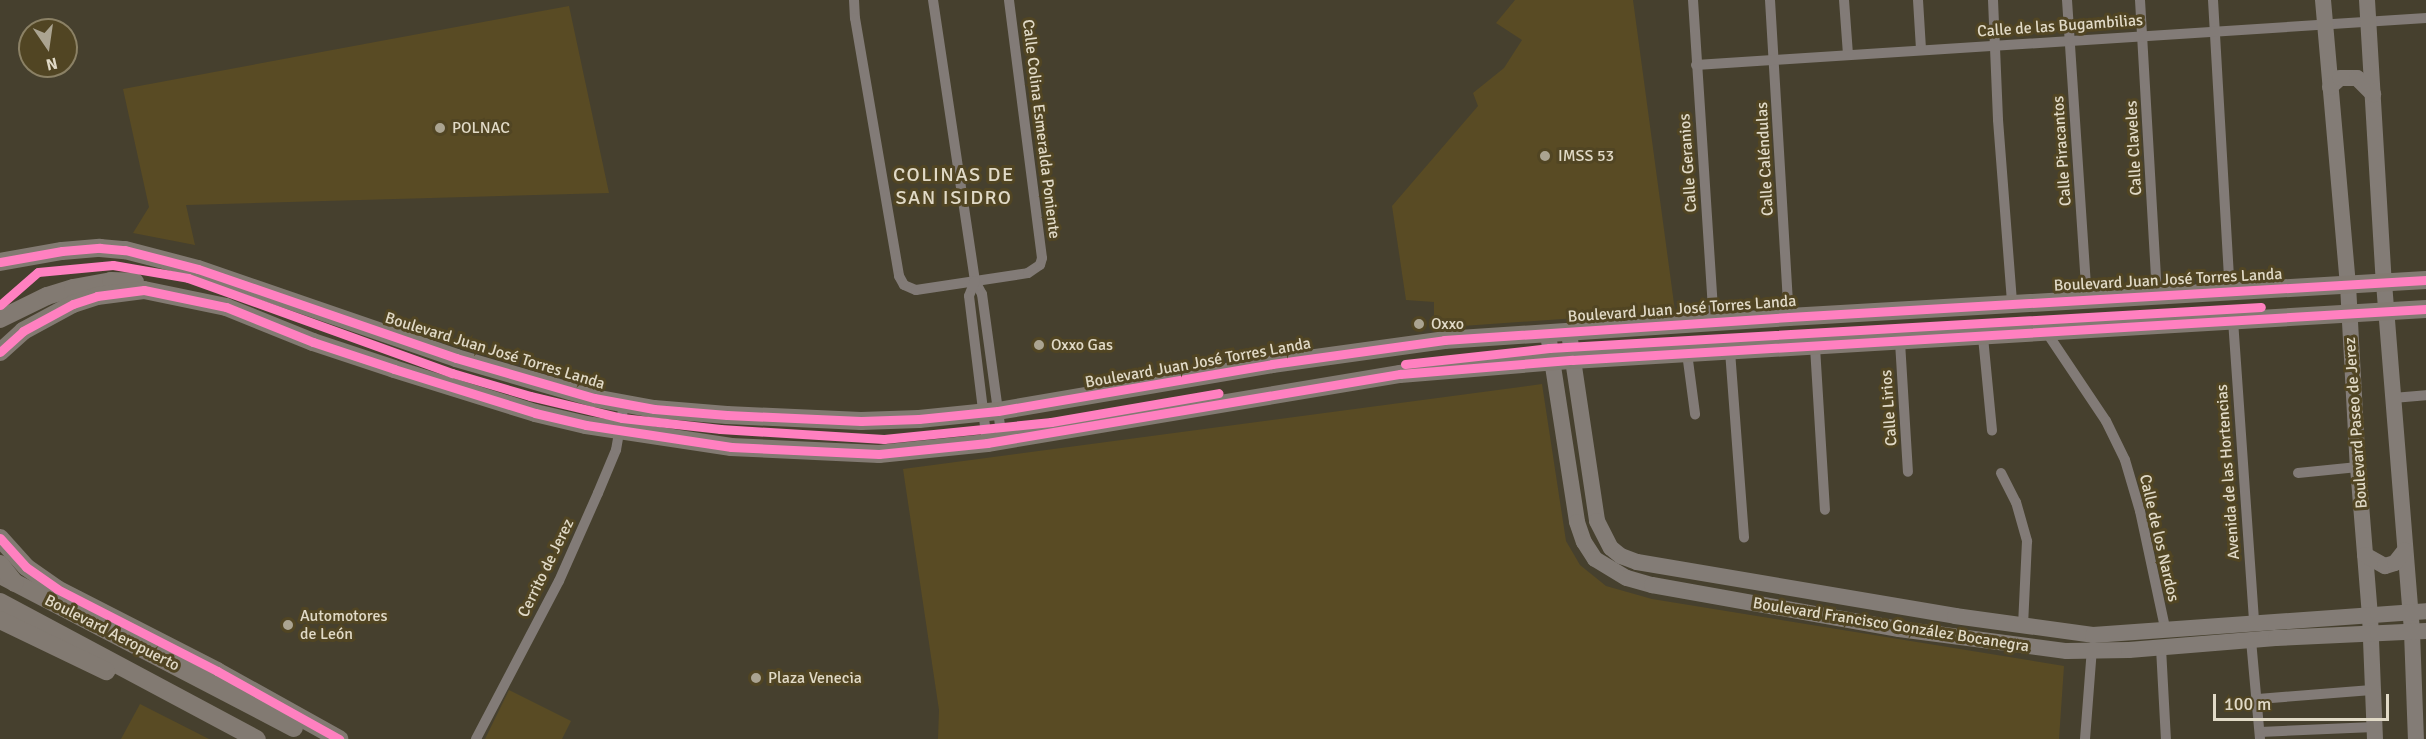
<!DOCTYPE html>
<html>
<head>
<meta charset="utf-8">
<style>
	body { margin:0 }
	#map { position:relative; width:2426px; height:739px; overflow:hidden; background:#46402e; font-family:Signika,sans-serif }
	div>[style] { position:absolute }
	.built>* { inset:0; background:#594b24 }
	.minor>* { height:10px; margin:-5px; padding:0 5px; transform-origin:5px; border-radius:5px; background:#827b77 }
	.secondary>* { height:16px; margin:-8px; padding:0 8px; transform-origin:8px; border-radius:8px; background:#837c76 }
	.primary>* { height:18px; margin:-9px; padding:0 9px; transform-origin:9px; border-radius:9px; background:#827a72 }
	.primary-bridge>* { height:18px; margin:-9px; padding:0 9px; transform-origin:9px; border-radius:9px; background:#827a72 }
	.cycleway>* { height:9px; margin:-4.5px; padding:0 4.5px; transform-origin:4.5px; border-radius:4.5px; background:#ff80c0 }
	.dots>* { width:16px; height:16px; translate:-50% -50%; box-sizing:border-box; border:3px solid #514523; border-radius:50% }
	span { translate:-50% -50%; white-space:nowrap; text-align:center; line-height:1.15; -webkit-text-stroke:6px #514523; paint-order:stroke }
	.street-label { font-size:16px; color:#e1dac7 }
	.poi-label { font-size:16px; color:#e1dac7 }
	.left { translate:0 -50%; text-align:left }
	.quarter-label { font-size:20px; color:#e1dac7; letter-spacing:1.5px }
	.north { position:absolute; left:18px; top:18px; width:60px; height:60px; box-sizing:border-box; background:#514523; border:2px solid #8b8165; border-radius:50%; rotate:167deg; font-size:16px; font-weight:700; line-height:24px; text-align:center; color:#e1dac7 }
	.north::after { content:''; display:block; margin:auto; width:21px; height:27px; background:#aba491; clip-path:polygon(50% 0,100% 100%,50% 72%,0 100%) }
	.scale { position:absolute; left:2213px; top:694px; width:176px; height:27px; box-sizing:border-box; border:3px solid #e1dac7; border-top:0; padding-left:8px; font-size:18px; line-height:21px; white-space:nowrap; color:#e1dac7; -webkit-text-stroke:4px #514523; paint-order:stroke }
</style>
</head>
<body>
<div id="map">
	<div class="built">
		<i style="clip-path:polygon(1515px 0,1633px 0,1675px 311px,1434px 328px,1434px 302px,1406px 300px,1392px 206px,1478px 106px,1473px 93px,1504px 68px,1522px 40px,1496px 23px)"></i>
		<i style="clip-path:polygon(569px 6px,609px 193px,186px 205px,195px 245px,133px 233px,149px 207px,123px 89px)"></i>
		<i style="clip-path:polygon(1542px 384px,1566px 541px,1580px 565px,1606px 586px,1652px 599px,2064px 666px,2059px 739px,938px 739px,939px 710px,903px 469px)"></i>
		<i style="clip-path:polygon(509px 690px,571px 721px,562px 739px,485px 739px)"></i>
		<i style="clip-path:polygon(140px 704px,209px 739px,121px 739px)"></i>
	</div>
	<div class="minor">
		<i style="left:854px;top:0;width:18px;rotate:87deg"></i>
		<i style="left:855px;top:18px;width:262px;rotate:80.3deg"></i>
		<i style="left:899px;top:276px;width:10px;rotate:61deg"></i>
		<i style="left:904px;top:285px;width:13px;rotate:23deg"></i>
		<i style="left:916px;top:290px;width:113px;rotate:-8.6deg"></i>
		<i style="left:1028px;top:273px;width:14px;rotate:-34deg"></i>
		<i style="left:1040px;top:265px;width:7px;rotate:-74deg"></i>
		<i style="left:1042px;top:258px;width:260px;rotate:-97.3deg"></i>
		<i style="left:933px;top:0;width:284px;rotate:81.5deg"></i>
		<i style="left:975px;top:281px;width:15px;rotate:62deg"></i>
		<i style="left:982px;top:294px;width:147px;rotate:82.2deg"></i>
		<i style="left:1693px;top:0;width:325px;rotate:86.3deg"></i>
		<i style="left:1770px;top:0;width:318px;rotate:86.6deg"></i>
		<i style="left:1844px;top:0;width:54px;rotate:85.8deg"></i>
		<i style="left:1918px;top:0;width:49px;rotate:86.5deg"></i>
		<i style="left:1993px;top:0;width:120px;rotate:87.6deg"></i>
		<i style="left:1998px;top:120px;width:185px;rotate:85.6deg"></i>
		<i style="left:2067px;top:0;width:301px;rotate:86.2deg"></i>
		<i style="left:2140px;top:0;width:295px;rotate:86.7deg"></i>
		<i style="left:2213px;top:0;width:291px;rotate:86.7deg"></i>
		<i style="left:1696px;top:65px;width:732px;rotate:-3.68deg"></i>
		<i style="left:975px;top:281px;width:16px;rotate:112deg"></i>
		<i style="left:969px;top:296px;width:148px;rotate:83deg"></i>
		<i style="left:2233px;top:320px;width:303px;rotate:86deg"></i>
		<i style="left:2047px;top:333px;width:106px;rotate:56.2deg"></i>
		<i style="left:2106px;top:421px;width:43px;rotate:64deg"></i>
		<i style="left:2125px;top:460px;width:53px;rotate:73.6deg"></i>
		<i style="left:2140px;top:511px;width:120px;rotate:77.9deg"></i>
		<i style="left:1983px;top:337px;width:94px;rotate:84.5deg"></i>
		<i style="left:1900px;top:342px;width:130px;rotate:86.5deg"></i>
		<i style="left:1815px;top:347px;width:163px;rotate:86.5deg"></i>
		<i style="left:1730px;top:351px;width:187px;rotate:85.7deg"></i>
		<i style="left:1687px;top:353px;width:62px;rotate:82.5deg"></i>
		<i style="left:2393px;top:398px;width:33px;rotate:-5deg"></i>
		<i style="left:2001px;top:473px;width:33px;rotate:63deg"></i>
		<i style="left:2016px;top:502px;width:41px;rotate:74.2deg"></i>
		<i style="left:2027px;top:541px;width:86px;rotate:92.7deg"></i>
		<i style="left:2298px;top:473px;width:60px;rotate:-5.7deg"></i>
		<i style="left:2251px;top:640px;width:99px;rotate:84.8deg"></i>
		<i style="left:2161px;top:648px;width:91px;rotate:86.9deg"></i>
		<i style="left:2258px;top:699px;width:114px;rotate:-4.5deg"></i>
		<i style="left:2260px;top:732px;width:114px;rotate:-2.5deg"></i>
		<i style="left:476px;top:739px;width:178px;rotate:-62.3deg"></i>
		<i style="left:559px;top:581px;width:96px;rotate:-66.1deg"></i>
		<i style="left:598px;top:493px;width:47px;rotate:-67.3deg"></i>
		<i style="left:616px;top:450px;width:47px;rotate:-80.1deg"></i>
		<i style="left:2085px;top:739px;width:92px;rotate:-85.6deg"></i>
	</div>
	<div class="secondary">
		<i style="left:2323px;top:0;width:286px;rotate:85deg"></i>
		<i style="left:2348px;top:285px;width:182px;rotate:86.9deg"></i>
		<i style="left:2358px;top:467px;width:148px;rotate:85.4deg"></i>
		<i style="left:2370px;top:615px;width:124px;rotate:87.7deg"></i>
		<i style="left:2367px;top:0;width:284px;rotate:86.6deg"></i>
		<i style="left:2384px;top:283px;width:350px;rotate:85.4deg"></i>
		<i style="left:2412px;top:632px;width:107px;rotate:87.9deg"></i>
		<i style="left:2330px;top:87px;width:13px;rotate:-42deg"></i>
		<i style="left:2340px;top:78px;width:17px"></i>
		<i style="left:2357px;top:78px;width:23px;rotate:45deg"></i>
		<i style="left:1569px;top:333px;width:190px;rotate:81.5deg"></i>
		<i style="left:1597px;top:521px;width:30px;rotate:63deg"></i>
		<i style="left:1611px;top:548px;width:13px;rotate:39deg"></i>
		<i style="left:1621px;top:556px;width:17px;rotate:21deg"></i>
		<i style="left:1637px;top:562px;width:323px;rotate:9.6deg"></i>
		<i style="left:1955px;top:616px;width:139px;rotate:7.8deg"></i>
		<i style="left:2093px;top:635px;width:334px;rotate:-4.1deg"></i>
		<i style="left:1548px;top:334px;width:190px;rotate:81.2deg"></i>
		<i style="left:1577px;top:522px;width:21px;rotate:71deg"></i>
		<i style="left:1584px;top:542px;width:20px;rotate:57deg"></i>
		<i style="left:1595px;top:559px;width:37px;rotate:31deg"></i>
		<i style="left:1627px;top:578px;width:26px;rotate:16deg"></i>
		<i style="left:1652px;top:585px;width:251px;rotate:10.1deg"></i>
		<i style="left:1899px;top:629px;width:169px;rotate:7.5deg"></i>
		<i style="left:2067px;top:651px;width:62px;rotate:-0.9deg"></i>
		<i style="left:2129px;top:650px;width:147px;rotate:-4.7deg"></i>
		<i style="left:2276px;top:638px;width:150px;rotate:-2.7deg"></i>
		<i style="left:2365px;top:555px;width:23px;rotate:29deg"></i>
		<i style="left:2385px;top:566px;width:10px;rotate:-17deg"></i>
		<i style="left:2395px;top:563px;width:16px;rotate:-52deg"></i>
	</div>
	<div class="primary">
		<i style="left:0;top:262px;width:63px;rotate:-10.1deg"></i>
		<i style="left:62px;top:251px;width:38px;rotate:-5deg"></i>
		<i style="left:100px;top:248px;width:25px;rotate:5deg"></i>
		<i style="left:125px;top:250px;width:75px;rotate:14.6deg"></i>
		<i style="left:198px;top:269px;width:273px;rotate:19deg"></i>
		<i style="left:456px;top:358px;width:144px;rotate:16.2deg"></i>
		<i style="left:594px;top:398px;width:61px;rotate:10.4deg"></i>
		<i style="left:654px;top:409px;width:73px;rotate:4.7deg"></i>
		<i style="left:727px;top:415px;width:134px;rotate:2.6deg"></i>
		<i style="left:861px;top:421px;width:58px;rotate:-2deg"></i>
		<i style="left:919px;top:419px;width:79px;rotate:-5.8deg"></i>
		<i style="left:998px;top:411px;width:278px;rotate:-9.7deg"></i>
		<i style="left:1272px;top:364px;width:174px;rotate:-7.9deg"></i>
		<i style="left:1444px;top:340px;width:346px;rotate:-3.8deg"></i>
		<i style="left:1789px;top:317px;width:638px;rotate:-3.32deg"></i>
		<i style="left:0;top:319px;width:52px;rotate:-26.1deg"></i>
		<i style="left:47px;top:296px;width:27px;rotate:-17deg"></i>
		<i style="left:73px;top:288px;width:39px;rotate:-10deg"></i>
		<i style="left:111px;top:281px;width:24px;rotate:2deg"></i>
		<i style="left:0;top:352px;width:31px;rotate:-42deg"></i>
		<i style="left:23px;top:331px;width:57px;rotate:-28.4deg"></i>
		<i style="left:73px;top:304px;width:25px;rotate:-18deg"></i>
		<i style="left:97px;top:296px;width:47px;rotate:-7.3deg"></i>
		<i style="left:144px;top:290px;width:84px;rotate:11.7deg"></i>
		<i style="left:226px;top:307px;width:94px;rotate:21.9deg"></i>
		<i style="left:313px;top:342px;width:85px;rotate:18.4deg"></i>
		<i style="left:394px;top:369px;width:148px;rotate:17.3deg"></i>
		<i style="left:535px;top:413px;width:52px;rotate:13.2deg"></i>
		<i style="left:586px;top:425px;width:147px;rotate:8.6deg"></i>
		<i style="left:731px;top:447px;width:148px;rotate:2.7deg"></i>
		<i style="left:879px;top:454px;width:109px;rotate:-5.8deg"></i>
		<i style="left:987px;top:443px;width:419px;rotate:-9.5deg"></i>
		<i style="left:1400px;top:374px;width:173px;rotate:-4.7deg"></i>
		<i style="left:1572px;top:360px;width:856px;rotate:-3.42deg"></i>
		<i style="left:0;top:538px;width:39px;rotate:48deg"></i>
		<i style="left:26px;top:567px;width:38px;rotate:35deg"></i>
		<i style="left:57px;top:589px;width:180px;rotate:27.1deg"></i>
		<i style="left:217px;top:671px;width:140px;rotate:29.1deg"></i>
		<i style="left:2px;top:576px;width:329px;rotate:27.5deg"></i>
		<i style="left:0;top:602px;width:291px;rotate:28.1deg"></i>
		<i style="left:0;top:620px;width:118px;rotate:25.7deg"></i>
	</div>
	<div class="primary-bridge">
		<i style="left:0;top:564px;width:24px;rotate:52deg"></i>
	</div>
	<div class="cycleway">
		<i style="left:0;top:262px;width:63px;rotate:-10.1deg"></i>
		<i style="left:62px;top:251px;width:38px;rotate:-5deg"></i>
		<i style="left:100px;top:248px;width:25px;rotate:5deg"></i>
		<i style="left:125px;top:250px;width:75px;rotate:14.6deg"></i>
		<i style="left:198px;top:269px;width:273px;rotate:19deg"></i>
		<i style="left:456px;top:358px;width:144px;rotate:16.2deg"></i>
		<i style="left:594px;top:398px;width:61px;rotate:10.4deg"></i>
		<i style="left:654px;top:409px;width:73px;rotate:4.7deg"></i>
		<i style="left:727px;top:415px;width:134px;rotate:2.6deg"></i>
		<i style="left:861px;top:421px;width:58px;rotate:-2deg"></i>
		<i style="left:919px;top:419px;width:79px;rotate:-5.8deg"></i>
		<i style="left:998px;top:411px;width:278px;rotate:-9.7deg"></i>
		<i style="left:1272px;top:364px;width:174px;rotate:-7.9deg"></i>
		<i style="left:1444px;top:340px;width:346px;rotate:-3.8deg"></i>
		<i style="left:1789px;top:317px;width:638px;rotate:-3.32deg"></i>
		<i style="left:0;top:305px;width:50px;rotate:-41deg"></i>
		<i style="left:38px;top:272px;width:75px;rotate:-5.3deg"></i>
		<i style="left:113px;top:265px;width:76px;rotate:9.8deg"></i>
		<i style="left:188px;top:278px;width:281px;rotate:19.8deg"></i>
		<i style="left:452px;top:373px;width:81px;rotate:16.4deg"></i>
		<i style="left:530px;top:396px;width:95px;rotate:13.4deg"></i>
		<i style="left:622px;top:418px;width:99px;rotate:6.4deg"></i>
		<i style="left:720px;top:429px;width:164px;rotate:3.5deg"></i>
		<i style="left:884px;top:439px;width:168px;rotate:-5.8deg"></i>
		<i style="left:1051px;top:422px;width:170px;rotate:-9.8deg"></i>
		<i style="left:0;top:352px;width:31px;rotate:-42deg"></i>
		<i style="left:23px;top:331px;width:57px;rotate:-28.4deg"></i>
		<i style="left:73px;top:304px;width:25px;rotate:-18deg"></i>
		<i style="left:97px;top:296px;width:47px;rotate:-7.3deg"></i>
		<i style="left:144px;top:290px;width:84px;rotate:11.7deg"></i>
		<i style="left:226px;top:307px;width:94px;rotate:21.9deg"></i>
		<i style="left:313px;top:342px;width:85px;rotate:18.4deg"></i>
		<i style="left:394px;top:369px;width:148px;rotate:17.3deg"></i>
		<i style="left:535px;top:413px;width:52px;rotate:13.2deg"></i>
		<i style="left:586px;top:425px;width:147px;rotate:8.6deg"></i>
		<i style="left:731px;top:447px;width:148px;rotate:2.7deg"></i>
		<i style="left:879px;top:454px;width:109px;rotate:-5.8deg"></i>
		<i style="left:987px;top:443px;width:419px;rotate:-9.5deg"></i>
		<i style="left:1400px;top:374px;width:173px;rotate:-4.7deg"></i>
		<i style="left:1572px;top:360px;width:856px;rotate:-3.42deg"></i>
		<i style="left:1405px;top:364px;width:145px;rotate:-6.3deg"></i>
		<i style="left:1549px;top:348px;width:713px;rotate:-3.3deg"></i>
		<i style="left:0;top:538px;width:39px;rotate:48deg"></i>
		<i style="left:26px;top:567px;width:38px;rotate:35deg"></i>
		<i style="left:57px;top:589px;width:180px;rotate:27.1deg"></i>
		<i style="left:217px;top:671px;width:140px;rotate:29.1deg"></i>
	</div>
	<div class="dots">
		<i style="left:440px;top:128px;background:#aba491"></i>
		<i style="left:1545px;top:156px;background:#aba491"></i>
		<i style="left:1419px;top:324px;background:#aba491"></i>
		<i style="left:1039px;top:345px;background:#aba491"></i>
		<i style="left:288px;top:625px;background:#aba491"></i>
		<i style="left:756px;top:678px;background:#aba491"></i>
	</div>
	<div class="street-label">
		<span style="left:2060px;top:26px;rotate:-4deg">Calle de las Bugambilias</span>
		<span style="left:1041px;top:129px;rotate:83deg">Calle Colina Esmeralda Poniente</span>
		<span style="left:2134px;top:148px;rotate:-93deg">Calle Claveles</span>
		<span style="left:2062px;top:151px;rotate:-94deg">Calle Piracantos</span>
		<span style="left:1765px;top:159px;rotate:-93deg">Calle Caléndulas</span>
		<span style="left:1688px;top:163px;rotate:-94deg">Calle Geranios</span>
		<span style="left:2168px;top:280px;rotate:-3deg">Boulevard Juan José Torres Landa</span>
		<span style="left:1682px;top:309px;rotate:-4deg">Boulevard Juan José Torres Landa</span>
		<span style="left:495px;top:351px;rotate:17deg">Boulevard Juan José Torres Landa</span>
		<span style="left:1198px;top:363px;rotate:-10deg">Boulevard Juan José Torres Landa</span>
		<span style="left:1889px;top:408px;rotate:-94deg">Calle Lirios</span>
		<span style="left:2356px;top:423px;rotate:-94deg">Boulevard Paseo de Jerez</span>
		<span style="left:2228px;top:472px;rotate:-94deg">Avenida de las Hortencias</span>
		<span style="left:2159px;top:538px;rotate:77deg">Calle de los Nardos</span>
		<span style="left:546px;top:568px;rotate:-64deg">Cerrito de Jerez</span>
		<span style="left:1891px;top:625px;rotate:9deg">Boulevard Francisco González Bocanegra</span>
		<span style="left:112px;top:633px;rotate:27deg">Boulevard Aeropuerto</span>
	</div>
	<div class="poi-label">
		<span class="left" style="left:452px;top:128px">POLNAC</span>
		<span class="left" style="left:1558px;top:156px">IMSS 53</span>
		<span class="left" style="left:1431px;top:324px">Oxxo</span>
		<span class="left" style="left:1051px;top:345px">Oxxo Gas</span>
		<span class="left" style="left:300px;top:625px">Automotores<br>de León</span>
		<span class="left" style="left:768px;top:678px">Plaza Venecia</span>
	</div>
	<div class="quarter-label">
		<span style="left:954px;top:186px">COLINAS DE<br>SAN ISIDRO</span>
	</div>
	<div class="north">N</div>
	<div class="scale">100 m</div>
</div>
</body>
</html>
